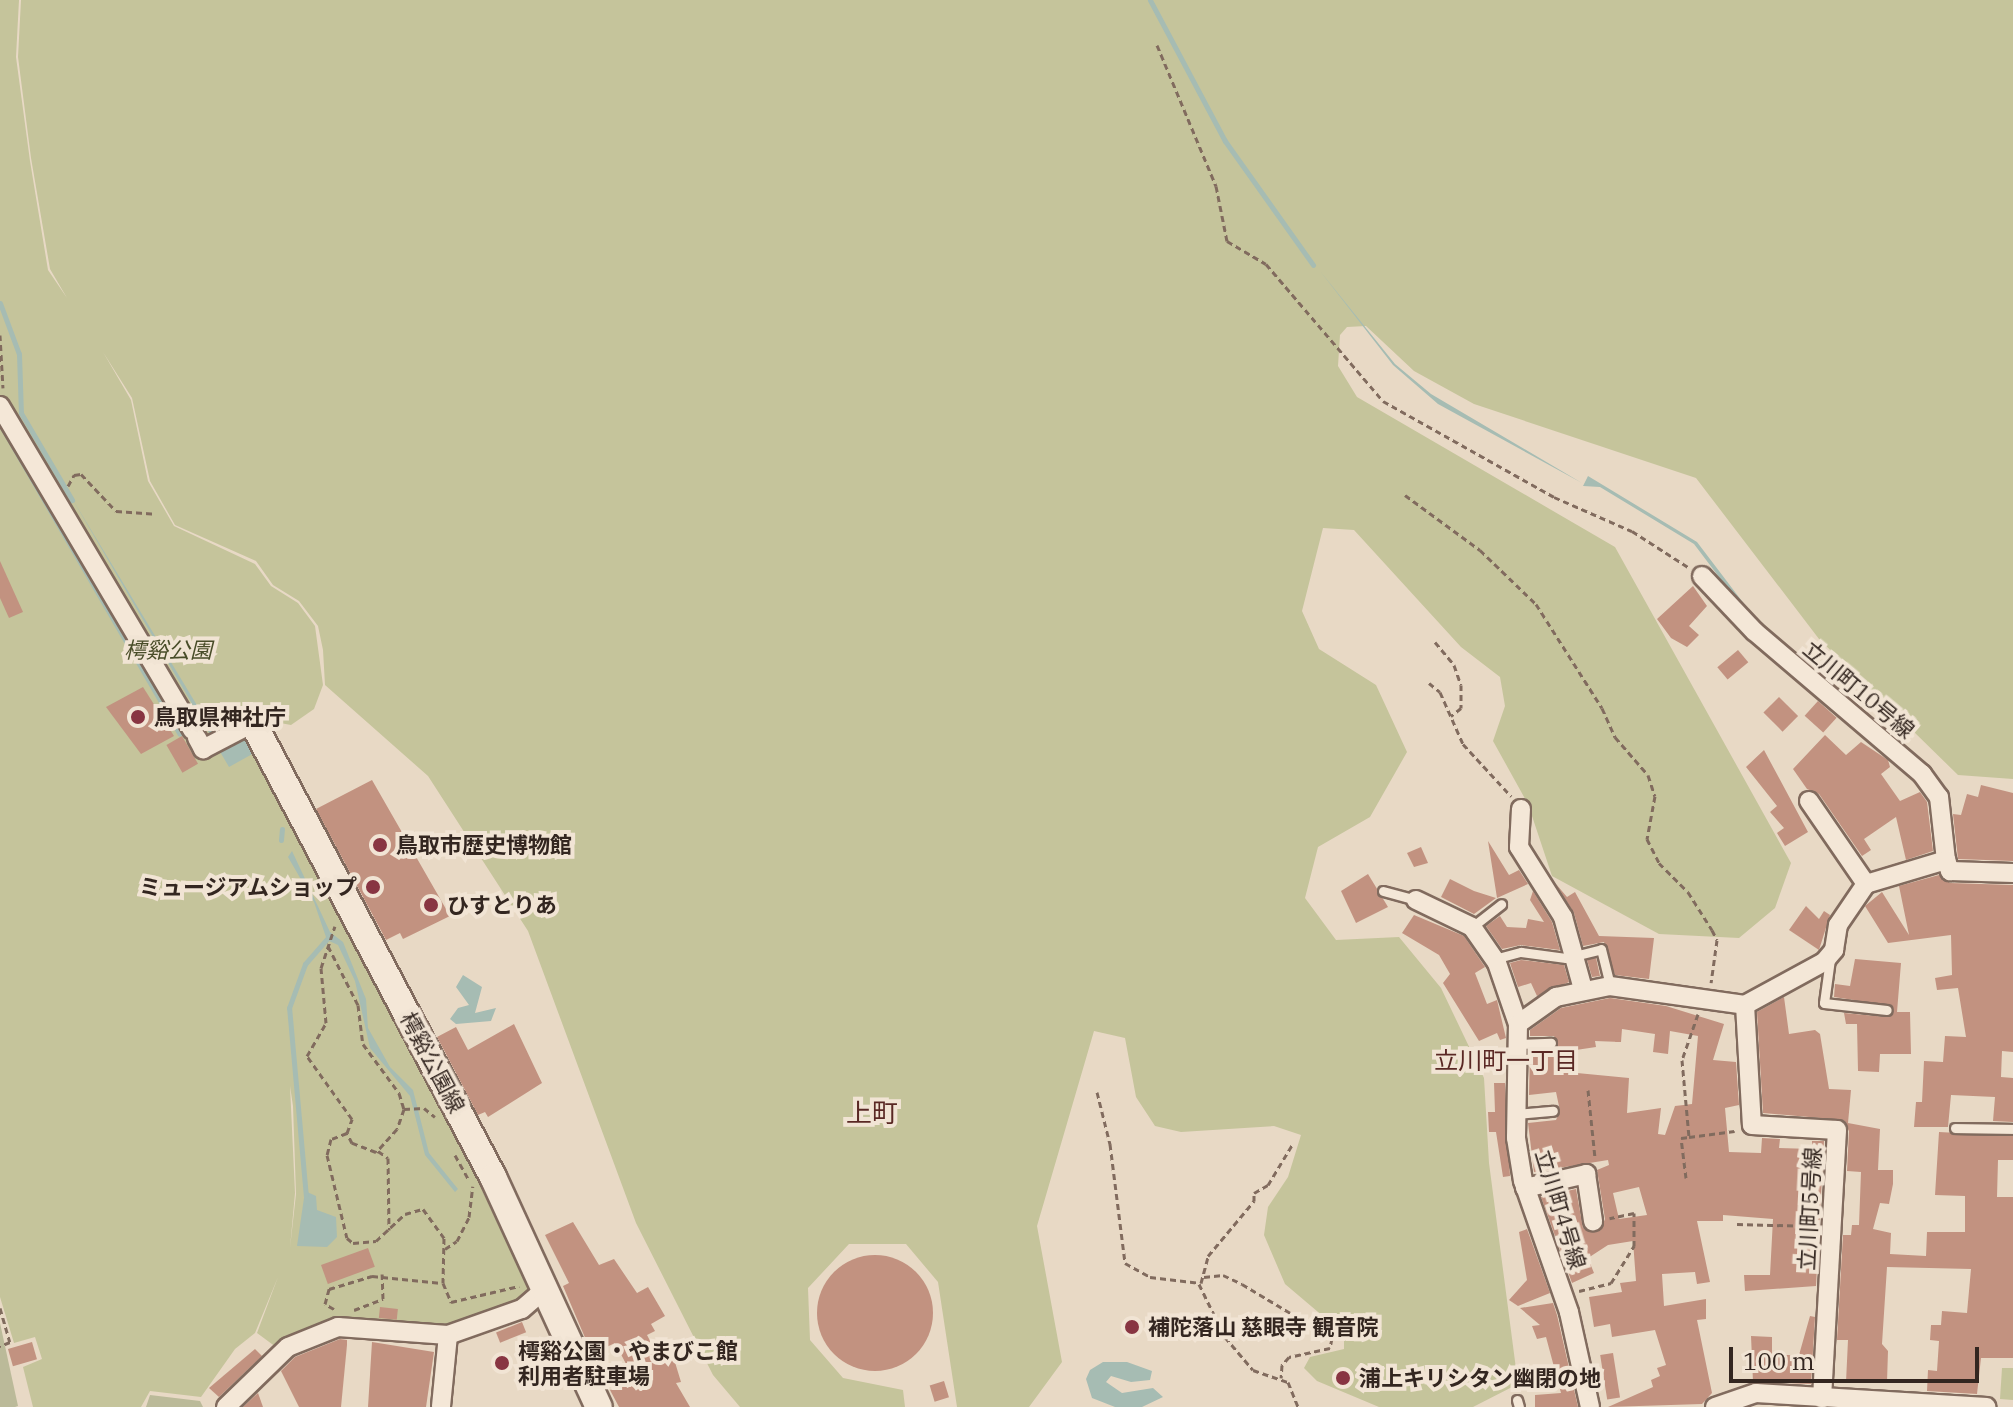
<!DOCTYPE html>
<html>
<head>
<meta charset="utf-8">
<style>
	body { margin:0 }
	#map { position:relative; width:2013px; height:1407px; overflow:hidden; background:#e8d9c5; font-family:"IBM Plex Serif","Noto Sans JP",serif }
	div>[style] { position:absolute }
	.green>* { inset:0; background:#c5c49b }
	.cemetery>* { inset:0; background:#bbba99 }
	.water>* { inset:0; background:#a6bcb3 }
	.stream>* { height:5px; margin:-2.5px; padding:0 2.5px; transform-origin:2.5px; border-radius:2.5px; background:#a6bcb3 }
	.building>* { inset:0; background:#c29280; transform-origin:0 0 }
	.round { border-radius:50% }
	.path>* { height:3px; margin-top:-1.5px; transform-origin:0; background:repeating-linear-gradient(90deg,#816b5e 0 6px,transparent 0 10px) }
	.roads { filter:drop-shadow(2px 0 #816b5e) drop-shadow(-2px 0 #816b5e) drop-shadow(0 2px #816b5e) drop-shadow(0 -2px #816b5e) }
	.lane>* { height:9px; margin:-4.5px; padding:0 4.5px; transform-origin:4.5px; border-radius:4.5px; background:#f4e7d7 }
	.street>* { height:18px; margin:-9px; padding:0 9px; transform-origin:9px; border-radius:9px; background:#f4e7d7 }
	.secondary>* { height:26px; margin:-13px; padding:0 13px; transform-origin:13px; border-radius:13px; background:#f4e7d7 }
	.dots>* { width:22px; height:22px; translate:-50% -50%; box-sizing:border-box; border:4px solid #f1e4d4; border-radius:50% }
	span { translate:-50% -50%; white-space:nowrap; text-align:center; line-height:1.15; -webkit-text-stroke:8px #f1e4d4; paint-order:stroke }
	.park-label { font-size:22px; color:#494d29; font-style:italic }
	.street-label { font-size:22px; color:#332620 }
	.poi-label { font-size:22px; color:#332620; font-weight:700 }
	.left { translate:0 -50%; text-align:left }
	.right { translate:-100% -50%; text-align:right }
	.neighbourhood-label { font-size:24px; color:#5a2824 }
	.quarter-label { font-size:26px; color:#5a2824 }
	.scale { position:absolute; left:1729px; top:1347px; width:250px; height:36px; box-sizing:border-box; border:4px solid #332620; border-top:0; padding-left:10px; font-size:24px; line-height:28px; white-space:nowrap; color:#332620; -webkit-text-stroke:6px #f1e4d4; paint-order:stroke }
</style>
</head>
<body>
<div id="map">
	<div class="green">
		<i style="clip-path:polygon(evenodd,0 0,19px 0,16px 57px,30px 161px,48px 270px,67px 298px,50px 269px,31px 158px,18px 57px,21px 0,2013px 0,2013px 779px,1958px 775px,1819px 639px,1696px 478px,1474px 404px,1414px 371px,1366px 326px,1347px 327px,1340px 335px,1338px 366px,1357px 397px,1615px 547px,1791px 863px,1775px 908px,1739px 938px,1659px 934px,1552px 876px,1528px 804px,1493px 741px,1505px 706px,1500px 677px,1461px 647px,1354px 530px,1323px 528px,1302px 611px,1319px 649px,1376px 685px,1407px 752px,1370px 817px,1318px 847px,1305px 898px,1336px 940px,1399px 937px,1441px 988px,1484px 1078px,1489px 1163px,1518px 1384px,1473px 1407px,1379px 1407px,1317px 1381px,1304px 1368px,1310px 1357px,1344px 1349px,1344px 1334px,1285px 1284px,1264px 1235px,1268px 1207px,1288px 1177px,1301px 1135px,1274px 1126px,1181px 1132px,1155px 1126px,1136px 1097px,1125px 1038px,1094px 1031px,1037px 1226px,1062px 1362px,1029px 1407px,957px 1407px,938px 1282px,906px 1244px,849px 1244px,808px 1288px,810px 1340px,843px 1378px,903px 1390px,905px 1407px,740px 1407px,713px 1375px,636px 1223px,528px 931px,428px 776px,325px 685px,323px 650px,318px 626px,299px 601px,273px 585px,256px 561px,175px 525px,150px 481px,132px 398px,103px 352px,131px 400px,148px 481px,174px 526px,255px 564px,271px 586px,298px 603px,315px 626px,323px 685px,314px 709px,291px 725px,264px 720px,486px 1184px,482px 1190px,529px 1290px,520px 1302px,444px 1329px,340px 1323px,280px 1350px,257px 1333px,278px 1277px,255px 1333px,235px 1349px,201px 1397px,150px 1391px,141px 1407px,33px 1407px,23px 1367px,42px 1359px,35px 1337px,14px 1343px,0 1297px,0 0,290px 1086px,293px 1106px,296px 1194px,290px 1248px,295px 1193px,290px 1086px)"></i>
		<i style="clip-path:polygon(2002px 1368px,2013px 1368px,2013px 1400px,2000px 1399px)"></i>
	</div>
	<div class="cemetery">
		<i style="clip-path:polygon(0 1323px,18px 1406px,15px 1407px,0 1407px)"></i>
		<i style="clip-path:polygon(150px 1395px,200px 1401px,203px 1407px,146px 1407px)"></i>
	</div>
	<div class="water">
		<i style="clip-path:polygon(1320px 271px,1395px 364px,1431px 394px,1582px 483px,1438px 404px,1393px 365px)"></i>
		<i style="clip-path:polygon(1588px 476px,1697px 542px,1770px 638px,1933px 774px,1950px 806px,1951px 855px,1948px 813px,1926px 773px,1766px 639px,1694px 544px,1600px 487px,1583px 486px)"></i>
		<i style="clip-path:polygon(70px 495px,224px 750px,249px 738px,256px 752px,229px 767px)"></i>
		<i style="clip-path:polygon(292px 851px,330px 932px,343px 942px,366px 999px,368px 1028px,390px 1067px,413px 1090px,429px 1153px,458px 1189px,455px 1192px,425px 1155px,410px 1096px,370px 1048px,355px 981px,338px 945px,327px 940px,314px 902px,288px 857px)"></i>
		<i style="clip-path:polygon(463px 975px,482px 987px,475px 1013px,496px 1008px,491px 1021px,456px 1024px,450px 1019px,458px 1008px,469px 1005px,456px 987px)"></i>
		<i style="clip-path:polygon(305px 1191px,316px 1196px,317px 1210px,336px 1217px,337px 1237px,327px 1247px,297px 1246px)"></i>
		<i style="clip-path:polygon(1127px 1362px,1152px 1371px,1150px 1380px,1131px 1382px,1111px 1376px,1106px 1382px,1122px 1393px,1153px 1388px,1163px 1397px,1142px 1407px,1115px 1407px,1092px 1398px,1086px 1379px,1090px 1370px,1103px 1362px)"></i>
	</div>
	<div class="stream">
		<i style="left:1150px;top:0;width:160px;rotate:62deg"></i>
		<i style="left:1225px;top:141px;width:152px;rotate:54.6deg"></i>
		<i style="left:0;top:303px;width:54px;rotate:69.6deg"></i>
		<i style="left:19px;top:354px;width:59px;rotate:88.1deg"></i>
		<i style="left:21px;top:413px;width:101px;rotate:59.6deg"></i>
		<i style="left:0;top:424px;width:358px;rotate:59.9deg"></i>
		<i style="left:281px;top:840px;width:11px;rotate:-85deg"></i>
		<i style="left:306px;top:1197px;width:190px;rotate:-95.1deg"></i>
		<i style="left:289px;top:1008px;width:47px;rotate:-70deg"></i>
		<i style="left:305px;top:964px;width:37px;rotate:-49deg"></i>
	</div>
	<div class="building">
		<i style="clip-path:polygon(0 561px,23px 612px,9px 618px,0 598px)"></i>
		<i style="clip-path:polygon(1693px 586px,1707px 606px,1689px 626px,1699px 635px,1687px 647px,1671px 638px,1657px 619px)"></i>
		<i style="left:1738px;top:650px;width:16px;height:27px;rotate:50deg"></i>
		<i style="clip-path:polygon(143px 687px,174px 736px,141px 754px,106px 707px)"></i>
		<i style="left:1779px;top:697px;width:27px;height:22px;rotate:45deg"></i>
		<i style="left:1818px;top:701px;width:25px;height:20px;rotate:42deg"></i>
		<i style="clip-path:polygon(1825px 735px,1846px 755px,1861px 742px,1888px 760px,1890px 767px,1881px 774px,1900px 801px,1920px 792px,1927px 802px,1933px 851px,1906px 860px,1896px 817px,1864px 839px,1871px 850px,1862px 856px,1819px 794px,1807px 789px,1793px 769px)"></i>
		<i style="left:182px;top:736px;width:32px;height:18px;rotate:60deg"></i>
		<i style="clip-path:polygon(1764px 750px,1808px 832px,1785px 846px,1777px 833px,1784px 828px,1770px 812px,1777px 806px,1746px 767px)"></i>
		<i style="clip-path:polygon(372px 780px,450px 916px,403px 939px,400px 933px,386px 940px,316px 809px)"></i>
		<i style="clip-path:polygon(1981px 785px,2013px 793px,2013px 861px,1958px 859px,1953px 814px,1961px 815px,1967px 794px,1978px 797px)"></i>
		<i style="clip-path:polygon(1488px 841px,1509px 875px,1519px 870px,1528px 884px,1497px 898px)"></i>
		<i style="clip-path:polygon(1421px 847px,1428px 863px,1414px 867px,1407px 853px)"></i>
		<i style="clip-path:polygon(1368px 874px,1388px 907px,1356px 923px,1341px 891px)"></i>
		<i style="clip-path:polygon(1939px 875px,1950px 883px,2013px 885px,2013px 1052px,2002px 1051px,2001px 1077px,2013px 1078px,2013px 1122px,1993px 1121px,1995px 1097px,1951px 1095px,1948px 1127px,1914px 1127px,1916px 1102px,1922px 1102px,1924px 1061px,1943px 1062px,1945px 1036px,1966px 1037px,1958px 988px,1937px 990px,1935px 978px,1952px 975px,1951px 935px,1888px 943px,1865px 906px,1882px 892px,1909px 935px,1899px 886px)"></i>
		<i style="clip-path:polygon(1450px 879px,1474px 891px,1496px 898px,1474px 914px,1441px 897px)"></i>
		<i style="clip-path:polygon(1556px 884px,1567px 897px,1575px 892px,1599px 936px,1654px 938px,1649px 979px,1615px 975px,1604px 942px,1583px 946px,1574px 913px)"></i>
		<i style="clip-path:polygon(1533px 891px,1552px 922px,1560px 950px,1521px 945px,1502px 949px,1486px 926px,1500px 916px,1507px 927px,1526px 928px,1528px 919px,1544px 922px,1530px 900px)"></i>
		<i style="clip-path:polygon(1806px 906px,1819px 919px,1824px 911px,1830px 915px,1819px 950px,1789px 930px)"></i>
		<i style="clip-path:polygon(1414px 915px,1464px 936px,1485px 967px,1475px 973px,1487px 1004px,1497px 1000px,1506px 1038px,1500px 1040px,1497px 1033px,1479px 1041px,1443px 983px,1450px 974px,1439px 955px,1402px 933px)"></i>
		<i style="clip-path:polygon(1596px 958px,1600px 976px,1592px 977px,1587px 960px)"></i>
		<i style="clip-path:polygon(1855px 959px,1901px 963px,1897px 1012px,1910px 1012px,1911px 1054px,1880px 1054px,1879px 1072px,1858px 1071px,1857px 1024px,1846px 1024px,1844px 1013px,1887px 1017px,1893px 1006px,1834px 997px,1835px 984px,1850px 986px)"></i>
		<i style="clip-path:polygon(1521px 960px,1564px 965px,1569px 982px,1537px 996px,1531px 983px,1518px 987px,1510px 963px)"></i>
		<i style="clip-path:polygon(1784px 997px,1789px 1034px,1815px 1030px,1820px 1034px,1829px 1089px,1851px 1090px,1848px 1123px,1880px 1129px,1878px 1170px,1893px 1170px,1893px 1184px,1889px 1204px,1880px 1203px,1873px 1229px,1891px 1233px,1890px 1254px,1926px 1256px,1927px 1232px,1965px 1232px,1965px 1196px,1935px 1195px,1939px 1132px,2013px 1136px,2013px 1160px,1998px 1160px,1997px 1197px,2013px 1197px,2013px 1358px,1981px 1358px,1977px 1394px,1927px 1391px,1928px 1370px,1937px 1371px,1939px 1341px,1930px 1340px,1931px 1325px,1941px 1325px,1942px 1311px,1967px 1313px,1971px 1269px,1887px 1267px,1882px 1344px,1888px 1351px,1887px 1382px,1846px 1382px,1848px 1340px,1837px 1340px,1843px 1235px,1851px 1235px,1852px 1225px,1859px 1225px,1861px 1172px,1847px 1171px,1849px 1131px,1843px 1120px,1763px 1113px,1757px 1012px)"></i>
		<i style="clip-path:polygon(evenodd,1610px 998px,1666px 1006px,1724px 1024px,1713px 1060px,1736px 1062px,1739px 1105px,1725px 1108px,1729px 1152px,1761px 1153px,1762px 1138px,1780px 1139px,1779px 1148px,1812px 1149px,1812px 1141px,1824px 1141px,1816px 1286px,1745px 1291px,1744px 1275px,1770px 1275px,1773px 1219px,1723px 1215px,1723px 1221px,1697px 1221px,1710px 1282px,1697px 1284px,1695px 1272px,1662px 1274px,1664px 1306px,1706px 1299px,1706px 1319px,1697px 1320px,1712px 1393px,1702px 1404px,1608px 1407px,1653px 1387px,1651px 1380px,1660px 1376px,1657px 1368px,1666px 1365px,1655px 1330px,1612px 1337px,1610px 1324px,1594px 1327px,1589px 1297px,1622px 1292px,1620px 1283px,1636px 1281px,1633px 1241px,1608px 1245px,1588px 1258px,1594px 1273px,1572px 1283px,1541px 1197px,1576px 1189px,1583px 1228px,1600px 1231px,1605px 1219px,1597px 1170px,1609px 1165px,1608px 1160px,1534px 1172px,1528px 1123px,1556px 1120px,1560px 1111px,1556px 1092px,1529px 1095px,1530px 1051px,1552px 1050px,1558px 1044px,1554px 1036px,1530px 1036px,1530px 1030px,1561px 1008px,1610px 998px,1622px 1029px,1655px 1034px,1653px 1052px,1668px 1054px,1670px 1031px,1698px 1036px,1692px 1104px,1675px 1106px,1665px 1135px,1658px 1134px,1661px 1108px,1627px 1113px,1629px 1078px,1577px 1073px,1576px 1050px,1596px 1047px,1595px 1041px,1621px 1042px,1622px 1029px,1610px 998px,1639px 1187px,1647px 1215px,1619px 1219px,1613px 1193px,1639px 1187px)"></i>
		<i style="clip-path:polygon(514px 1024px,542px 1083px,488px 1117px,485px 1112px,478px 1115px,437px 1037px,456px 1027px,468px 1050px)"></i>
		<i style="clip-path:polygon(1494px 1083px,1505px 1083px,1510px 1176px,1503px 1177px,1496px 1132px,1489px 1132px,1488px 1112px,1495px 1112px)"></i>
		<i style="clip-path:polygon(573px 1222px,599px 1265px,614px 1259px,637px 1293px,648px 1287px,665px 1316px,651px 1324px,655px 1331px,647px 1335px,662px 1364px,674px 1359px,681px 1382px,676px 1383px,690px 1407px,619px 1407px,610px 1390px,634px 1379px,615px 1343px,592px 1354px,563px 1286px,569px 1283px,545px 1235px)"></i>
		<i style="clip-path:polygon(1527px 1229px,1550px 1293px,1518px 1306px,1509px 1300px,1527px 1280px,1519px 1232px)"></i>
		<i style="left:368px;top:1248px;width:20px;height:50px;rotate:70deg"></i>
		<i class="round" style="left:817px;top:1255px;width:116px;height:116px"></i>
		<i style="clip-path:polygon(1553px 1303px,1557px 1315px,1578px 1407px,1535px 1407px,1535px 1395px,1561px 1393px,1546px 1337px,1537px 1339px,1532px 1326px,1540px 1325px,1520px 1308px)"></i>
		<i style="left:380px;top:1307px;width:18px;height:11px;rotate:6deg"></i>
		<i style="clip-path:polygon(1810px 1316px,1815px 1317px,1811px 1384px,1753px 1382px,1751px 1336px,1772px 1337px,1772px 1355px,1799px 1355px)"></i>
		<i style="left:522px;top:1322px;width:11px;height:28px;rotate:68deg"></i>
		<i style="clip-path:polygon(340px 1339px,347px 1340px,347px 1345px,341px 1407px,299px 1407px,281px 1371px,295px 1357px)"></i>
		<i style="left:32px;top:1342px;width:18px;height:25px;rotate:74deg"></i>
		<i style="clip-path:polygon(372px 1342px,434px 1352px,426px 1407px,368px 1407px)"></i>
		<i style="clip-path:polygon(255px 1349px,262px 1356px,219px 1397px,209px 1388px)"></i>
		<i style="left:1613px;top:1353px;width:45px;height:13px;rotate:81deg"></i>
		<i style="left:944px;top:1381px;width:17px;height:15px;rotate:73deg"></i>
		<i style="clip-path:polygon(258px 1393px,263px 1407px,243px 1407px)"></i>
	</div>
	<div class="path">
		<i style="left:1157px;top:45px;width:153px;rotate:67.3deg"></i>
		<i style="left:1216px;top:186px;width:56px;rotate:78.7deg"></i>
		<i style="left:1227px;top:241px;width:45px;rotate:30.5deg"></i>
		<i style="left:1266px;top:264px;width:180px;rotate:49.5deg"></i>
		<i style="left:1383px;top:401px;width:196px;rotate:29.3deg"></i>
		<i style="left:1554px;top:497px;width:85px;rotate:23.6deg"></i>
		<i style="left:1632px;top:531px;width:67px;rotate:32.7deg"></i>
		<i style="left:0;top:335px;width:53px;rotate:86.8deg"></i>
		<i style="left:68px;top:486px;width:13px;rotate:-61deg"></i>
		<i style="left:74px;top:475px;width:7px;rotate:-8deg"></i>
		<i style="left:81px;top:474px;width:51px;rotate:46.6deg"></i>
		<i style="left:116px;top:511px;width:39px;rotate:4deg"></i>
		<i style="left:1405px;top:495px;width:93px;rotate:36.3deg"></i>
		<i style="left:1480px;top:550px;width:78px;rotate:44deg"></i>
		<i style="left:1536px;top:604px;width:123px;rotate:57.6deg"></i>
		<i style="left:1602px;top:708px;width:32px;rotate:66deg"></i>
		<i style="left:1615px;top:737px;width:50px;rotate:49deg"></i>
		<i style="left:1648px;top:775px;width:22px;rotate:72deg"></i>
		<i style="left:1655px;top:796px;width:44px;rotate:100.5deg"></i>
		<i style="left:1647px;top:839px;width:27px;rotate:63deg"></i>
		<i style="left:1659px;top:863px;width:41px;rotate:45deg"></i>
		<i style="left:1688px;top:892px;width:45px;rotate:57.7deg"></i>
		<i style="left:1712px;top:930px;width:11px;rotate:63deg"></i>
		<i style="left:1717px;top:940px;width:43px;rotate:97.9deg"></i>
		<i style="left:1435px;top:642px;width:30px;rotate:50deg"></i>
		<i style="left:1454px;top:665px;width:21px;rotate:71deg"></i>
		<i style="left:1461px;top:685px;width:23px;rotate:90deg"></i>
		<i style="left:1461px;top:708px;width:13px;rotate:141deg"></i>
		<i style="left:1429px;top:683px;width:14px;rotate:39deg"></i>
		<i style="left:1440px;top:692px;width:57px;rotate:66.1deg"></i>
		<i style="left:1463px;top:744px;width:71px;rotate:47.3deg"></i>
		<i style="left:328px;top:946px;width:66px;rotate:63deg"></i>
		<i style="left:358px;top:1005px;width:39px;rotate:83deg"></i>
		<i style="left:363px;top:1044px;width:61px;rotate:53.7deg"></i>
		<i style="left:399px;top:1093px;width:17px;rotate:73deg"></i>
		<i style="left:404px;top:1109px;width:21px;rotate:109deg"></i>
		<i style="left:397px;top:1129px;width:31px;rotate:132deg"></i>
		<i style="left:376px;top:1152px;width:26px;rotate:-159deg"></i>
		<i style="left:352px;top:1143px;width:11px;rotate:-117deg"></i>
		<i style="left:347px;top:1133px;width:15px;rotate:-70deg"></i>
		<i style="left:352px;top:1119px;width:77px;rotate:-125.5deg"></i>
		<i style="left:307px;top:1056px;width:38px;rotate:-60deg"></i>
		<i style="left:326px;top:1023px;width:55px;rotate:-95.2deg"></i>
		<i style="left:321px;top:968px;width:44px;rotate:-71.6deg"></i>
		<i style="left:1698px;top:1014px;width:49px;rotate:109.2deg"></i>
		<i style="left:1682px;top:1060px;width:77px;rotate:84.8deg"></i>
		<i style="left:1689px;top:1137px;width:46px;rotate:-7.4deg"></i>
		<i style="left:1588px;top:1090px;width:68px;rotate:84.1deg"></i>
		<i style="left:1097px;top:1092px;width:54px;rotate:76deg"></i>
		<i style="left:1110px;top:1144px;width:120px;rotate:82.8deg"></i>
		<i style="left:1125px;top:1263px;width:29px;rotate:29deg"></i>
		<i style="left:1150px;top:1277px;width:51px;rotate:6.7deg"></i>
		<i style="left:1201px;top:1283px;width:28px;rotate:-75deg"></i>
		<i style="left:1208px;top:1256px;width:72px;rotate:-50.1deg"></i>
		<i style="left:1254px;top:1201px;width:8px;rotate:-90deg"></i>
		<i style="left:1254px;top:1193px;width:16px;rotate:-30deg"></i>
		<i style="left:1268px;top:1185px;width:47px;rotate:-59deg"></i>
		<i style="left:404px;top:1109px;width:20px;rotate:-3deg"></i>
		<i style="left:424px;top:1108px;width:14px;rotate:39deg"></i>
		<i style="left:347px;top:1133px;width:17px;rotate:159deg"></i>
		<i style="left:331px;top:1139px;width:16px;rotate:104deg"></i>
		<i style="left:327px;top:1155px;width:85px;rotate:76.5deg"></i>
		<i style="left:347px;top:1238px;width:8px;rotate:40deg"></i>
		<i style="left:353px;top:1243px;width:23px;rotate:-5deg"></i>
		<i style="left:376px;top:1241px;width:40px;rotate:-43deg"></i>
		<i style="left:405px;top:1214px;width:19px;rotate:-16deg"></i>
		<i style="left:423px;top:1209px;width:36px;rotate:54deg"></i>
		<i style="left:444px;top:1238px;width:45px;rotate:91.3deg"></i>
		<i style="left:443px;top:1283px;width:21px;rotate:67deg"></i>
		<i style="left:451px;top:1302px;width:70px;rotate:-13.2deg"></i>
		<i style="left:378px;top:1151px;width:12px;rotate:35deg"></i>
		<i style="left:388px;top:1158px;width:72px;rotate:89.2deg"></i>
		<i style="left:455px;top:1155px;width:29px;rotate:61deg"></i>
		<i style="left:1686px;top:1178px;width:40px;rotate:-97.1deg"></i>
		<i style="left:1681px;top:1138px;width:8px;rotate:-7deg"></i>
		<i style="left:1737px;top:1224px;width:77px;rotate:1.5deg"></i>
		<i style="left:445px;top:1249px;width:14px;rotate:-34deg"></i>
		<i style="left:457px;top:1241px;width:27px;rotate:-63deg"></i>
		<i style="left:469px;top:1217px;width:31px;rotate:-83deg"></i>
		<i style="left:1204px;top:1277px;width:19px;rotate:-6deg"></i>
		<i style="left:1223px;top:1275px;width:21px;rotate:25deg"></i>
		<i style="left:1242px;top:1284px;width:105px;rotate:31deg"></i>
		<i style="left:1332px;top:1338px;width:10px;rotate:101deg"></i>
		<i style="left:1330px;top:1348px;width:42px;rotate:167.6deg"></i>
		<i style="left:1289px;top:1357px;width:11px;rotate:131deg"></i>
		<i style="left:1282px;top:1365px;width:13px;rotate:94deg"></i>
		<i style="left:1199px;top:1284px;width:59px;rotate:63.9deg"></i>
		<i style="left:1225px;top:1337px;width:43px;rotate:49.7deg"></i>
		<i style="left:1253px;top:1370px;width:37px;rotate:19deg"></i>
		<i style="left:1288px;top:1382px;width:27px;rotate:68deg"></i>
		<i style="left:1579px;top:1291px;width:33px;rotate:-14deg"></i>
		<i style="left:1611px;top:1283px;width:44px;rotate:-58.1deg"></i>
		<i style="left:1634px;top:1246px;width:33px;rotate:-90deg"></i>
		<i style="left:1634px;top:1213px;width:25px;rotate:168deg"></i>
		<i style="left:0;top:1308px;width:35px;rotate:74deg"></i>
		<i style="left:10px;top:1342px;width:11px;rotate:158deg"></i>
		<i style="left:334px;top:1309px;width:10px;rotate:-151deg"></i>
		<i style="left:325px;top:1304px;width:16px;rotate:-75deg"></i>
		<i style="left:329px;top:1289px;width:45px;rotate:-16.8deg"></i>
		<i style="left:372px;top:1276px;width:70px;rotate:5.7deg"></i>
		<i style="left:354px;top:1310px;width:31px;rotate:-21deg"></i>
		<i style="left:383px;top:1299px;width:25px;rotate:-92deg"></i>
	</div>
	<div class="roads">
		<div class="lane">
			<i style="left:1383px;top:891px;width:34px;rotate:15deg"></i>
			<i style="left:1472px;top:927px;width:37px;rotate:-38deg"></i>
			<i style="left:1494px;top:959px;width:28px;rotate:-15deg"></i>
			<i style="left:1521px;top:952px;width:45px;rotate:7.6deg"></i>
			<i style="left:1566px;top:958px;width:36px;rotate:-14deg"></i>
			<i style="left:1601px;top:949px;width:38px;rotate:76deg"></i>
			<i style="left:1830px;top:959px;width:44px;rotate:97.8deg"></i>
			<i style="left:1824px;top:1003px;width:63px;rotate:6.3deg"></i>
			<i style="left:1518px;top:1044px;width:33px;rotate:-2deg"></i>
			<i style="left:1516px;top:1114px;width:37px;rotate:-5deg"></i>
			<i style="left:1955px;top:1128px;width:58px;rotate:1deg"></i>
			<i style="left:1517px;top:1400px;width:7px;rotate:74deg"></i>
		</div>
		<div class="street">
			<i style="left:0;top:406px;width:377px;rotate:59.3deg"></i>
			<i style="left:1702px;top:576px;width:76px;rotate:46.6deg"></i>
			<i style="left:1754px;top:631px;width:221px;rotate:40.4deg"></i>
			<i style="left:1922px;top:774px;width:29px;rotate:54deg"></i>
			<i style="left:1939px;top:797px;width:63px;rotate:83.7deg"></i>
			<i style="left:197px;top:738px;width:13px;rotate:61deg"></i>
			<i style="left:203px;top:749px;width:56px;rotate:-27.5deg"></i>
			<i style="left:1809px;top:801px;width:101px;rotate:55.5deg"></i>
			<i style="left:1521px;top:809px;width:38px;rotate:93deg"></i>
			<i style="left:1519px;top:847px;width:83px;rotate:57.8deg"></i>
			<i style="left:1563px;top:917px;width:75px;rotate:74.5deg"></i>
			<i style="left:1416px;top:900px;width:62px;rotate:25.7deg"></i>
			<i style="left:1472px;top:927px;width:44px;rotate:55.2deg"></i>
			<i style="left:1497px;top:963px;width:65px;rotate:71deg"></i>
			<i style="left:1745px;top:1005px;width:120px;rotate:86.7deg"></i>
			<i style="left:1752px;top:1125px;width:85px;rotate:3.4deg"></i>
			<i style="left:1837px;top:1130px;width:269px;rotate:93.2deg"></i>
			<i style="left:1525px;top:1188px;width:63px;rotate:-12.9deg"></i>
			<i style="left:1586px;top:1174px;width:48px;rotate:81.5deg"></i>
			<i style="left:448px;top:1335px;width:78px;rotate:-19.4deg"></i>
			<i style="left:522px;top:1309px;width:29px;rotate:-41deg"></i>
			<i style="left:226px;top:1407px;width:86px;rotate:-44.1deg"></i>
			<i style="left:288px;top:1347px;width:54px;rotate:-21.8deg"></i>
			<i style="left:338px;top:1327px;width:110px;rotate:4.2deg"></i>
			<i style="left:448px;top:1335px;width:72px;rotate:95.6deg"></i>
			<i style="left:1590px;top:1407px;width:97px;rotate:-102.5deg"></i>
			<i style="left:1569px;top:1312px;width:139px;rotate:-109.3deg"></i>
			<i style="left:1523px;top:1181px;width:44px;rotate:-99.2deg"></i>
			<i style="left:1516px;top:1138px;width:114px;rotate:-89deg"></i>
			<i style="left:1518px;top:1024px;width:47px;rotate:-35.4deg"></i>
			<i style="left:1556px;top:997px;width:55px;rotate:-11.5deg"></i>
			<i style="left:1610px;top:986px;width:136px;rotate:8deg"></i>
			<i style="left:1745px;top:1005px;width:90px;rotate:-28.6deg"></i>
			<i style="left:1824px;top:962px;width:16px;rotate:-50deg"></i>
			<i style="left:1834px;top:950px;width:25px;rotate:-81deg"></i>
			<i style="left:1838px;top:925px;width:50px;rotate:-55.7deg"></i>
			<i style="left:1866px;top:884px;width:84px;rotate:-16.7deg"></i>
			<i style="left:1946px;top:860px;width:12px;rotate:70deg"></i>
			<i style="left:1950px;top:871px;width:63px;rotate:1.8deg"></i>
			<i style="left:1715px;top:1407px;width:43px;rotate:-18.9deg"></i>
			<i style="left:1756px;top:1393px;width:231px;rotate:3.5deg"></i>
		</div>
		<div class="secondary">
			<i style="left:253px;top:723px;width:514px;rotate:62.14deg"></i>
			<i style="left:493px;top:1177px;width:253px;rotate:65.3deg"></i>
		</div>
	</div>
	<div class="dots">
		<i style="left:138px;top:717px;background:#883542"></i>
		<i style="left:380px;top:845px;background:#883542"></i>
		<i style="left:373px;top:887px;background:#883542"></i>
		<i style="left:431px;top:905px;background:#883542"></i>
		<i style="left:1132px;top:1327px;background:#883542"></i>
		<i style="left:502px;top:1363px;background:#883542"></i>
		<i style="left:1343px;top:1378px;background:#883542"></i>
	</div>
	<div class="park-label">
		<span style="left:168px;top:650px">樗谿公園</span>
	</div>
	<div class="street-label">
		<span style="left:1859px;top:689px;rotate:40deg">立川町10号線</span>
		<span style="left:433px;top:1062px;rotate:62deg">樗谿公園線</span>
		<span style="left:1561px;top:1209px;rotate:73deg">立川町4号線</span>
		<span style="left:1809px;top:1209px;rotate:-87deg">立川町5号線</span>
	</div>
	<div class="poi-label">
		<span class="left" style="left:154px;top:717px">鳥取県神社庁</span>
		<span class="left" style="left:396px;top:845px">鳥取市歴史博物館</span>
		<span class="right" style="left:357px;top:887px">ミュージアムショップ</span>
		<span class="left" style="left:447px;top:905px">ひすとりあ</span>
		<span class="left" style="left:1148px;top:1327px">補陀落山 慈眼寺 観音院</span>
		<span class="left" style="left:518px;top:1363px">樗谿公園・やまびこ館<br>利用者駐車場</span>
		<span class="left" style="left:1359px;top:1378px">浦上キリシタン幽閉の地</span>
	</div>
	<div class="neighbourhood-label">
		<span style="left:1506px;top:1061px">立川町一丁目</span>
	</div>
	<div class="quarter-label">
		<span style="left:872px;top:1113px">上町</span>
	</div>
	<div class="scale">100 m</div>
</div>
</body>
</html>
